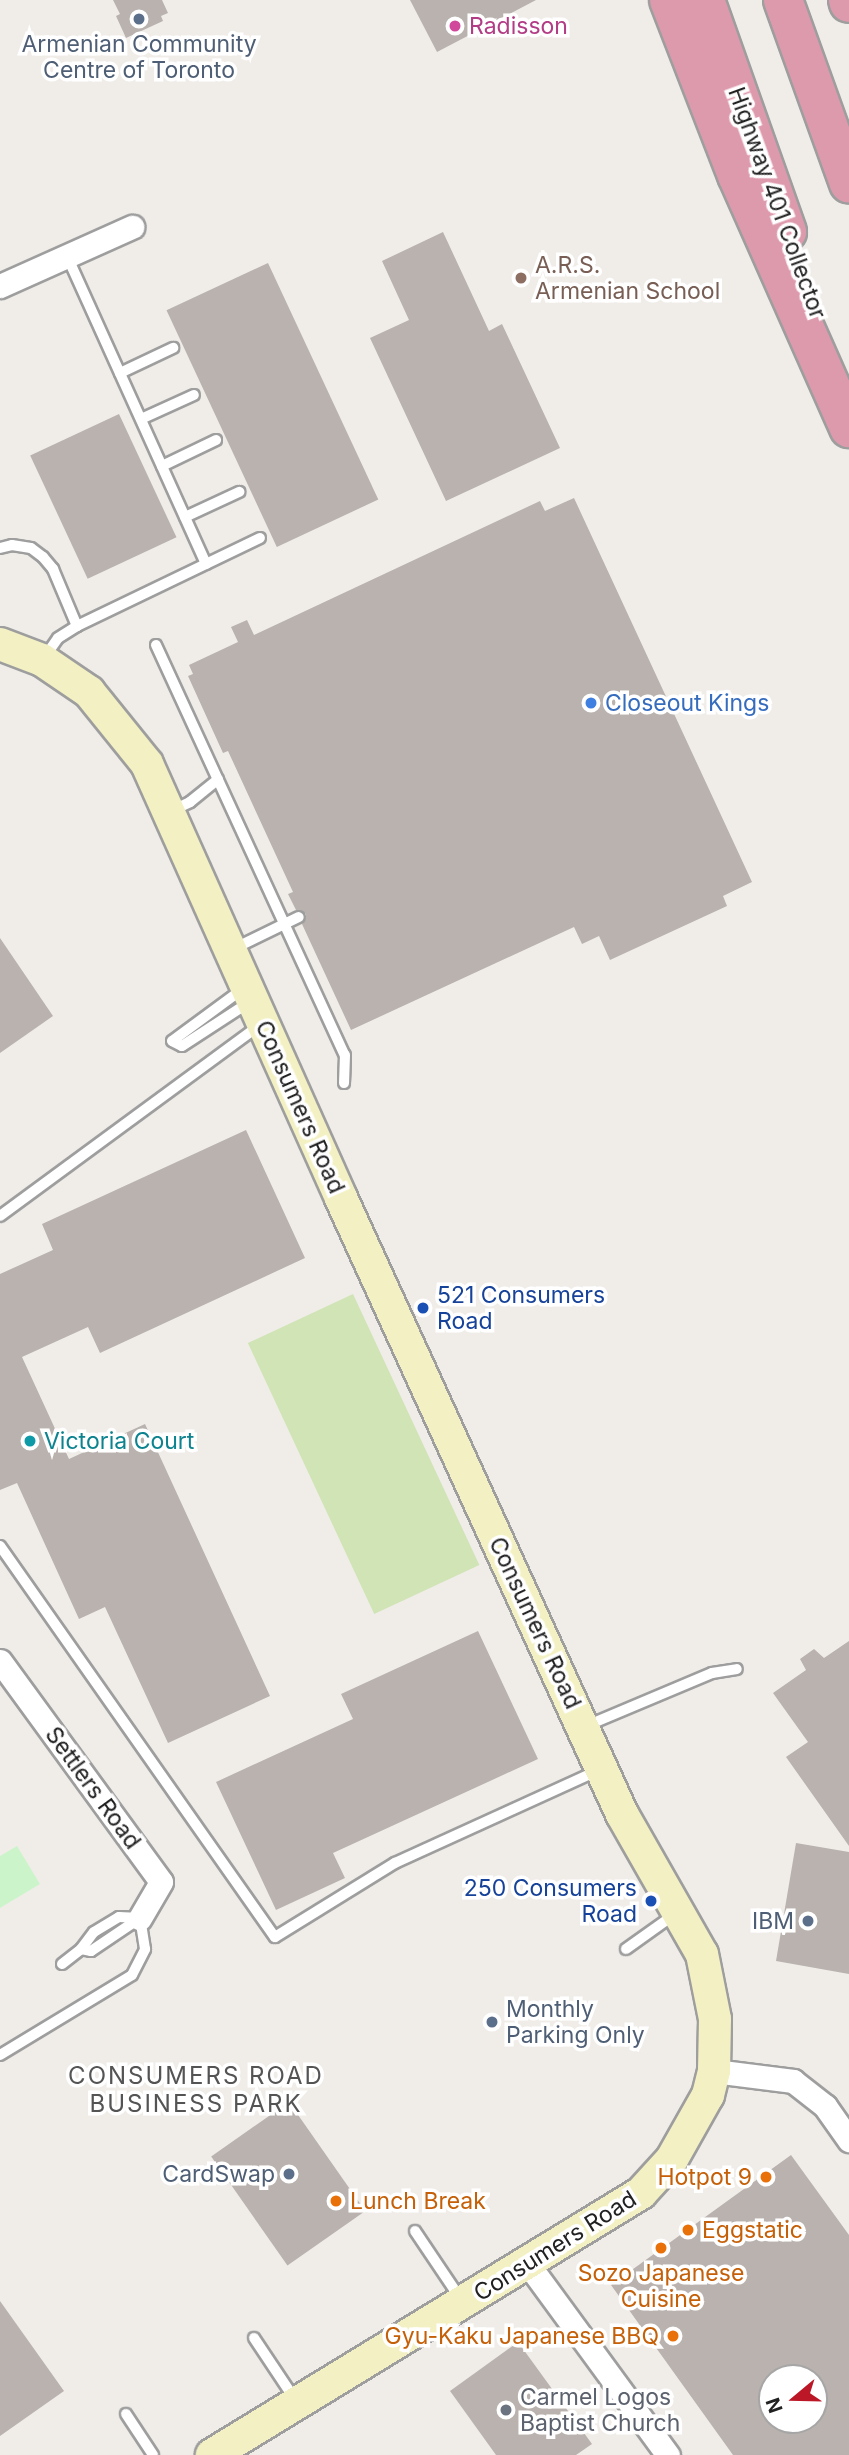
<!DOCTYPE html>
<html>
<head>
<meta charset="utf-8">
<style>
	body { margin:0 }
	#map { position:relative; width:849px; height:2455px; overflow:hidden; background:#f0ede9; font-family:Inter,sans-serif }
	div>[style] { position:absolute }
	.grass>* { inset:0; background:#d0e4b5; transform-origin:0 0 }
	.park>* { inset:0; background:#ccf4cb }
	.building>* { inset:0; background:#b9b2ae; transform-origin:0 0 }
	.roads { filter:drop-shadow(2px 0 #9e9e9e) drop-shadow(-2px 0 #9e9e9e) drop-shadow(0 2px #9e9e9e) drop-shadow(0 -2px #9e9e9e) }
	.lane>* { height:10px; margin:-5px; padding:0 5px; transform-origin:5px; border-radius:5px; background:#fff }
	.street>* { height:23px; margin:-11.5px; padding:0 11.5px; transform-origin:11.5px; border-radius:11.5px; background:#fff }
	.secondary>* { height:32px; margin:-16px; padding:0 16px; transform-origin:16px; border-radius:16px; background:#f3f1c3 }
	.highway>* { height:38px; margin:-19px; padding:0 19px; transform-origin:19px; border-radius:19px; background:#de9aad }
	.dots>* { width:19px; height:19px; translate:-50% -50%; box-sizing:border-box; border:4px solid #fff; border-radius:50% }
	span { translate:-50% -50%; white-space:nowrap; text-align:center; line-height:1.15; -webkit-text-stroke:7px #fff; paint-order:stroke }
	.hotel-label { font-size:23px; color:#b23c85 }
	.left { translate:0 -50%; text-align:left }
	.service-label { font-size:23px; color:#4e5e75 }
	.right { translate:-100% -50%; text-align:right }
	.street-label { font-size:23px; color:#212121 }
	.education-label { font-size:23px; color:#785e54 }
	.shop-label { font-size:23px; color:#366cbe }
	.transit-label { font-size:23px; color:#164399 }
	.culture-label { font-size:23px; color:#0d838f }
	.food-label { font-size:23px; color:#c56008 }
	.worship-label { font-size:23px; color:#5b616d }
	.neighbourhood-label { font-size:24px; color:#545454; letter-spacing:2px }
	.north { position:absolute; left:758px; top:2364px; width:70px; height:70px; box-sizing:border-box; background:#fff; border:2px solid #a6a6a6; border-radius:50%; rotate:251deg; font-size:19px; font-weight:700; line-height:28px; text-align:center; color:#212121 }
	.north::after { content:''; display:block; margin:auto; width:24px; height:32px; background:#bb1726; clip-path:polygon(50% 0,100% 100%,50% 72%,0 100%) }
</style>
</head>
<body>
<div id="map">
	<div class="grass">
		<i style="left:353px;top:1294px;width:299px;height:116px;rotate:65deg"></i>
	</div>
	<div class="park">
		<i style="clip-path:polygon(17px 1846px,40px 1884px,0 1908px,0 1856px)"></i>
	</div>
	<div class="building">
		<i style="clip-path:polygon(113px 0,162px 0,168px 13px,161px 16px,163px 21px,126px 38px,116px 16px,120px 14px)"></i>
		<i style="clip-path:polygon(410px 0,536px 0,437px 52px)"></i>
		<i style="clip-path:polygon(443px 232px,489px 331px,502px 324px,560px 448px,446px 501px,370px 338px,409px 320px,382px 261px)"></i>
		<i style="left:268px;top:263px;width:261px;height:112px;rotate:65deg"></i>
		<i style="left:119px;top:414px;width:136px;height:98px;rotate:65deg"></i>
		<i style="clip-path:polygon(574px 498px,752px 882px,723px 896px,727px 906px,610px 960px,599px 936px,582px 944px,574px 927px,351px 1030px,302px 924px,306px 914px,296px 910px,288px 894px,293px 892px,228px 751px,223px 753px,188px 676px,193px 674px,189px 665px,238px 642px,231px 627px,247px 620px,254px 635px,540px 501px,545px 511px)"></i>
		<i style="clip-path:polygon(0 938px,53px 1016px,0 1053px)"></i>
		<i style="clip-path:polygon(246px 1130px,305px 1258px,100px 1353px,88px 1327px,22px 1357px,69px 1459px,145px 1424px,270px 1696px,168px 1743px,105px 1607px,79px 1619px,17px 1483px,0 1490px,0 1274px,53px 1250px,42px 1224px)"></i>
		<i style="clip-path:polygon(478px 1631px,538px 1759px,333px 1853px,345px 1878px,276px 1910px,216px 1782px,353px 1719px,341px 1694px)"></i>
		<i style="clip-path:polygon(849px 1641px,849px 1846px,786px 1757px,808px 1742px,773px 1693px,806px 1670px,800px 1659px,814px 1649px,824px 1658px)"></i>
		<i style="clip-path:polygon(796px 1843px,849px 1852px,849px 1974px,776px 1961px)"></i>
		<i style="left:289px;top:2102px;width:133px;height:95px;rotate:55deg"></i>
		<i style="clip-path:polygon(evenodd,791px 2155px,849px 2235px,849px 2455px,733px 2455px,611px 2285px,791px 2155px,772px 2378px,814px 2378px,814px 2420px,772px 2420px,772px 2378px)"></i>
		<i style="clip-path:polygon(0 2301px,64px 2391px,0 2436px)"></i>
		<i style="clip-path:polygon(518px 2342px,592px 2444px,576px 2455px,496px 2455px,450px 2391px)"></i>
	</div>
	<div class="roads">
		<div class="lane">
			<i style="left:67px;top:256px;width:338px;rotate:65.7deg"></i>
			<i style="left:120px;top:373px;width:59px;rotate:-25.3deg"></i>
			<i style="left:141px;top:419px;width:58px;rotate:-24.4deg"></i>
			<i style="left:162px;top:466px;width:60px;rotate:-25.7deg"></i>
			<i style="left:185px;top:517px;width:60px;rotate:-24.8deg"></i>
			<i style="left:0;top:548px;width:12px;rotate:-14deg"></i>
			<i style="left:12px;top:545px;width:19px;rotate:9deg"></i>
			<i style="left:31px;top:548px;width:15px;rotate:37deg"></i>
			<i style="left:43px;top:557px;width:16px;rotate:50deg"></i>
			<i style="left:53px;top:569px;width:62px;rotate:67.2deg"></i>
			<i style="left:156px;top:645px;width:451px;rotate:65.3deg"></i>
			<i style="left:345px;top:1055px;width:28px;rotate:92deg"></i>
			<i style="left:44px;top:658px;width:24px;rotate:-55deg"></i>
			<i style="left:58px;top:638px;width:22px;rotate:-32deg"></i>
			<i style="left:77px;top:626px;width:203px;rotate:-25.7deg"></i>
			<i style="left:171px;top:811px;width:21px;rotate:-25deg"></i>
			<i style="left:190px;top:802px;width:36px;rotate:-39deg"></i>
			<i style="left:233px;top:949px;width:73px;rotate:-25.9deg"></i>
			<i style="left:244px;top:988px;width:89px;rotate:143.6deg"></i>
			<i style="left:172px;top:1041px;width:11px;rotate:27deg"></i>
			<i style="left:182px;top:1046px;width:82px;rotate:-33.1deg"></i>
			<i style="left:0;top:1216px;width:323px;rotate:-36.3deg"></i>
			<i style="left:0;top:1546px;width:478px;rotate:54.9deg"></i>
			<i style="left:275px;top:1937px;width:141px;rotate:-31.7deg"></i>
			<i style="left:395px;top:1863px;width:224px;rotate:-24.5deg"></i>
			<i style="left:586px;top:1726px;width:137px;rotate:-22.8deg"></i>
			<i style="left:712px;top:1673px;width:25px;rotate:-9deg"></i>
			<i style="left:119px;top:1917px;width:21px;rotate:3deg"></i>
			<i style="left:140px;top:1918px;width:59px;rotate:146deg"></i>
			<i style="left:91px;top:1951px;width:10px;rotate:-169deg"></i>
			<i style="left:81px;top:1949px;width:21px;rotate:-53deg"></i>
			<i style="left:94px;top:1932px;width:29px;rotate:-31deg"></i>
			<i style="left:626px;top:1949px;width:60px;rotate:-35.5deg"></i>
			<i style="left:62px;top:1964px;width:24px;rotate:-38deg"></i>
			<i style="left:0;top:2055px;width:154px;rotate:-31.2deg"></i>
			<i style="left:132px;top:1975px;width:29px;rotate:-63deg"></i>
			<i style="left:145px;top:1949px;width:31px;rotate:-99deg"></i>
			<i style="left:415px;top:2231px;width:81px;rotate:56.1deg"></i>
			<i style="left:254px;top:2338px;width:76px;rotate:56.3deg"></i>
			<i style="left:126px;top:2414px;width:49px;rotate:56.6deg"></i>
		</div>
		<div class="street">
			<i style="left:0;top:286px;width:145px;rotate:-24.1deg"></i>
			<i style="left:0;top:1661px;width:273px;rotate:53.9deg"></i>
			<i style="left:161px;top:1882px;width:42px;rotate:120.3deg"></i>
			<i style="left:714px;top:2071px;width:80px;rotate:7.2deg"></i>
			<i style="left:793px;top:2081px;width:41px;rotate:38deg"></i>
			<i style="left:825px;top:2106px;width:42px;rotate:54.8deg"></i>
			<i style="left:528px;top:2264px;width:237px;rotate:53.8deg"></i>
		</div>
		<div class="secondary">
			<i style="left:0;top:644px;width:45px;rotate:20.9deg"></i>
			<i style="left:42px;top:660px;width:57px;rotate:34.2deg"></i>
			<i style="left:89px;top:692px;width:92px;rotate:51.1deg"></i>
			<i style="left:147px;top:764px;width:475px;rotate:65.9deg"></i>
			<i style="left:341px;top:1198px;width:677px;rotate:65.48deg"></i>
			<i style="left:622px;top:1814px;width:161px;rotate:60.3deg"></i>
			<i style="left:702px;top:1954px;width:66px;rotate:78.7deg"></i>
			<i style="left:715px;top:2019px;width:52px;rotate:91.1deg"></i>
			<i style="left:714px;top:2071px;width:25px;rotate:104deg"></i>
			<i style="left:708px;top:2095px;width:73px;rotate:119.4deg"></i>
			<i style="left:672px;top:2159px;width:46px;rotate:132.4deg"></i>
			<i style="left:641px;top:2193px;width:503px;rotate:148.59deg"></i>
		</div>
		<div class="highway">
			<i style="left:669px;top:0;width:188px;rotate:68.8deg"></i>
			<i style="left:737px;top:175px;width:277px;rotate:66.1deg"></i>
			<i style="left:705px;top:0;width:246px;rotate:70.5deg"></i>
			<i style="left:783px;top:0;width:195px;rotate:70.2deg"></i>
			<i style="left:848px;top:0;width:3px;rotate:72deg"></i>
		</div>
	</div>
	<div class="dots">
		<i style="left:139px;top:19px;background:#5c6f8a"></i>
		<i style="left:455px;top:26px;background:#d1479c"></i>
		<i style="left:521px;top:278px;background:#8d6e63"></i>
		<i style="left:591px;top:703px;background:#3f7fe0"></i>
		<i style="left:423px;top:1308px;background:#1a4fb4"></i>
		<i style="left:30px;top:1441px;background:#0f9aa8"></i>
		<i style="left:651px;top:1901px;background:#1a4fb4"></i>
		<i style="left:808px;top:1921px;background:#5c6f8a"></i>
		<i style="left:492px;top:2022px;background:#5c6f8a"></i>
		<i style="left:289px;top:2174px;background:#5c6f8a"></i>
		<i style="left:766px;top:2177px;background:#e8710a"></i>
		<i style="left:336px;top:2201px;background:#e8710a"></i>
		<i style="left:688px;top:2230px;background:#e8710a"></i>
		<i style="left:661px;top:2248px;background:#e8710a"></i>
		<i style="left:673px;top:2336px;background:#e8710a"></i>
		<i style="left:506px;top:2410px;background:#6b7280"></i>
	</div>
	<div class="hotel-label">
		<span class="left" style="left:469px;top:26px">Radisson</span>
	</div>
	<div class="service-label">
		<span style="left:139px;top:57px">Armenian Community<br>Centre of Toronto</span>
		<span class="right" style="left:794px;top:1921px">IBM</span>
		<span class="left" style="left:506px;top:2022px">Monthly<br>Parking Only</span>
		<span class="right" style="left:275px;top:2174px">CardSwap</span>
	</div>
	<div class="street-label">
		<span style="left:777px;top:203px;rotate:70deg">Highway 401 Collector</span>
		<span style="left:300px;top:1107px;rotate:66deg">Consumers Road</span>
		<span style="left:535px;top:1623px;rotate:65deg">Consumers Road</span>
		<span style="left:93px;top:1788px;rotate:54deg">Settlers Road</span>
		<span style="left:555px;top:2246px;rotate:-32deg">Consumers Road</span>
	</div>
	<div class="education-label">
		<span class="left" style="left:535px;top:278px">A.R.S.<br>Armenian School</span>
	</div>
	<div class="shop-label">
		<span class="left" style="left:605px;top:703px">Closeout Kings</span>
	</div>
	<div class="transit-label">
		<span class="left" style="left:437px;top:1308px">521 Consumers<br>Road</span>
		<span class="right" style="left:637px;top:1901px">250 Consumers<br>Road</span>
	</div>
	<div class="culture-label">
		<span class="left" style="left:44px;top:1441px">Victoria Court</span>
	</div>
	<div class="food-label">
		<span class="right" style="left:752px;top:2177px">Hotpot 9</span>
		<span class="left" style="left:350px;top:2201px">Lunch Break</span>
		<span class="left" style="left:702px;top:2230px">Eggstatic</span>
		<span style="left:661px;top:2286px">Sozo Japanese<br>Cuisine</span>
		<span class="right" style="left:659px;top:2336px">Gyu-Kaku Japanese BBQ</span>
	</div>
	<div class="worship-label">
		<span class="left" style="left:520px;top:2410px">Carmel Logos<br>Baptist Church</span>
	</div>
	<div class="neighbourhood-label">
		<span style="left:196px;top:2090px">CONSUMERS ROAD<br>BUSINESS PARK</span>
	</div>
	<div class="north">N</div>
</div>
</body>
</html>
